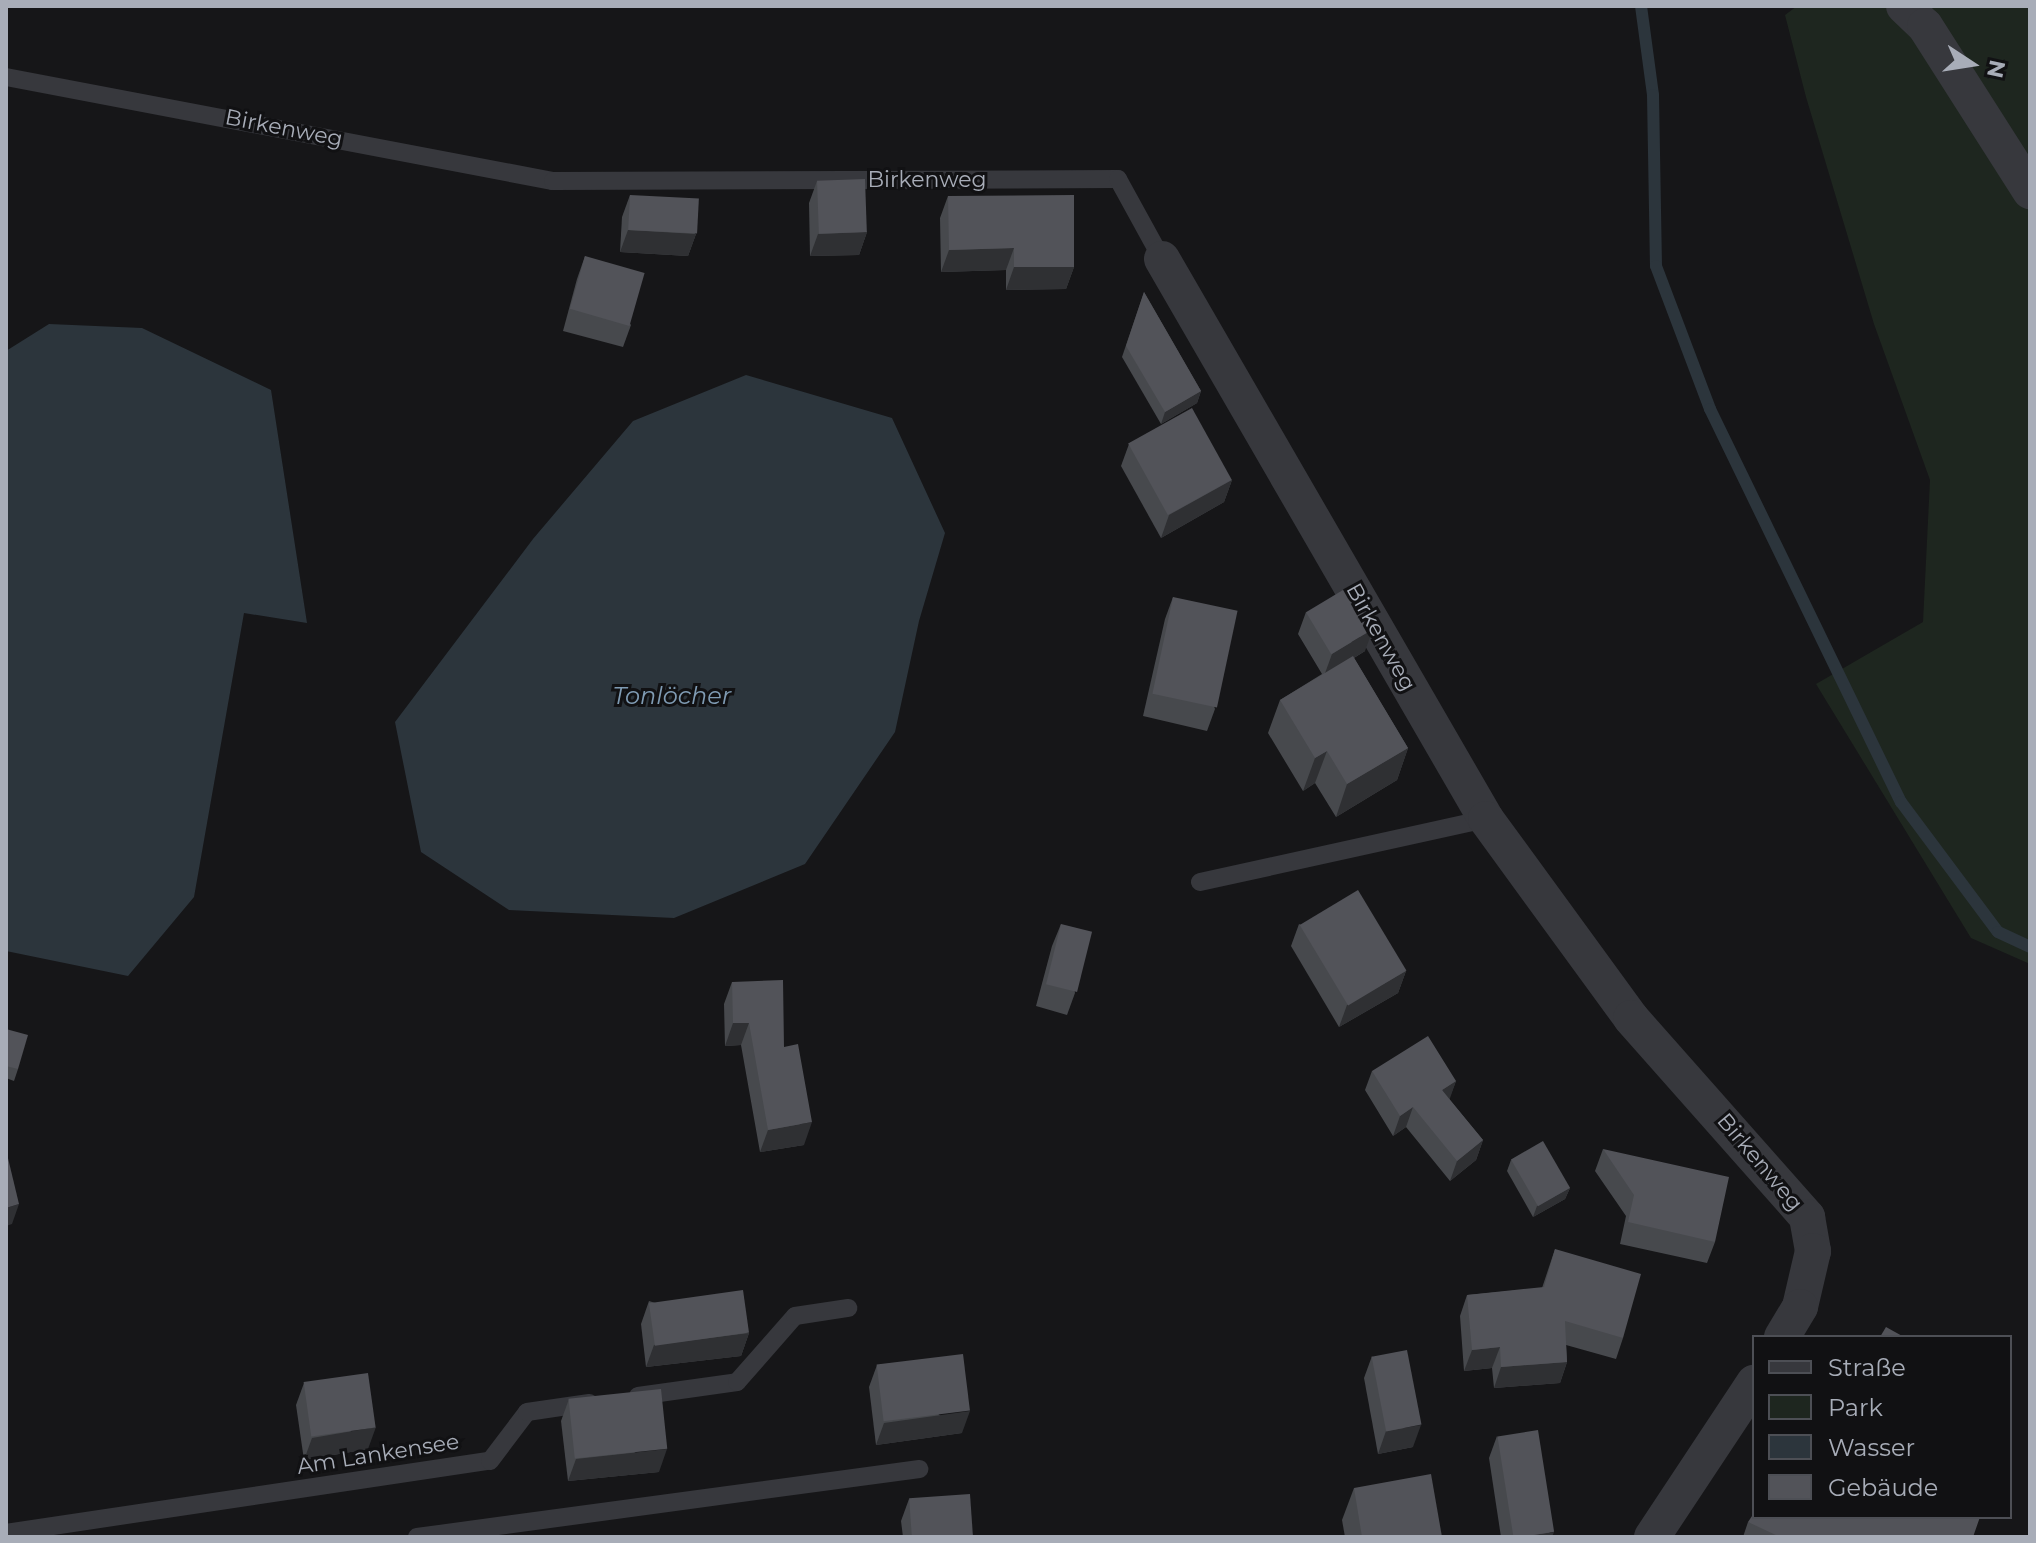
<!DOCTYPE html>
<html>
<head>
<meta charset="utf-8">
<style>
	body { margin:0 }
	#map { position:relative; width:2036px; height:1543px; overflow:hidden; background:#161618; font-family:Montserrat,sans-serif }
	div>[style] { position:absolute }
	.green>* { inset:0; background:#1e261f }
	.water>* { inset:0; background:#2c353c }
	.stream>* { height:12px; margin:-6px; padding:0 6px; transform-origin:6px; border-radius:6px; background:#2c353c }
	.service>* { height:18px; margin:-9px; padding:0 9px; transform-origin:9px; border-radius:9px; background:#37383d }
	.minor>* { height:36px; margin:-18px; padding:0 18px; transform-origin:18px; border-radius:18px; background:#37383d }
	.wall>* { inset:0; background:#47494d }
	.shaded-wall>* { inset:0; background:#2f3033 }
	.building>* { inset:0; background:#525359; transform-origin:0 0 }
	span { translate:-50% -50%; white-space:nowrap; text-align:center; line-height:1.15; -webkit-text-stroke:6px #111113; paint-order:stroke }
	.street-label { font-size:22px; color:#a8adb8 }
	.water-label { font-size:24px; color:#7f9bb3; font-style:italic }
	.frame { position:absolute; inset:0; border:8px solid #a8adb8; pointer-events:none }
	.legend { position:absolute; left:1752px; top:1335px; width:260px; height:184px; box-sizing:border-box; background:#111113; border:2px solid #4d4f55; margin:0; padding:10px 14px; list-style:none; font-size:24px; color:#a8adb8 }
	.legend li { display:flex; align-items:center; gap:16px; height:40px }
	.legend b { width:40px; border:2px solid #4d4f55 }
	.north { position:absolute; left:1932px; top:24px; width:80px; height:80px; -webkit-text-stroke:6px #111113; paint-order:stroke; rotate:102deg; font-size:22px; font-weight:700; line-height:32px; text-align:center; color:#a8adb8 }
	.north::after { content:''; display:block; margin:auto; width:28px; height:36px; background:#a8adb8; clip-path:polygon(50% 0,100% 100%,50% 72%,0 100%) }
</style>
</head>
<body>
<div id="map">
	<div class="green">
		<i style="clip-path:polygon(1797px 6px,2030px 6px,2030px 964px,1971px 938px,1816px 684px,1923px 622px,1930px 480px,1874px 324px,1806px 97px,1785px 15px)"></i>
	</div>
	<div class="water">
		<i style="clip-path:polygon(49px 324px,142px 328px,271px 390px,307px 623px,244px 613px,194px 897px,128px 976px,6px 951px,6px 351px)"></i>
		<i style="clip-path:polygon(746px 375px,892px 418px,945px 533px,919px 621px,895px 732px,805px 864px,674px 918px,509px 910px,421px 852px,395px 722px,533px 539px,633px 421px)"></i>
	</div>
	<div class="stream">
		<i style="left:1641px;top:6px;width:90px;rotate:82.3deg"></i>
		<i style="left:1653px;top:95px;width:171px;rotate:89deg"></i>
		<i style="left:1656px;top:266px;width:153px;rotate:69.3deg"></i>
		<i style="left:1710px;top:409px;width:437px;rotate:64.1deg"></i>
		<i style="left:1901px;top:802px;width:162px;rotate:53.3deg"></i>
		<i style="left:1998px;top:932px;width:35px;rotate:25deg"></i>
	</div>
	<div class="service">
		<i style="left:6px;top:77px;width:557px;rotate:10.77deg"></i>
		<i style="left:553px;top:181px;width:565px;rotate:-0.2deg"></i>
		<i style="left:1118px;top:179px;width:91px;rotate:61.2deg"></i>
		<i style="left:1200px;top:882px;width:293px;rotate:-12.4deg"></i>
		<i style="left:638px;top:1396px;width:100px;rotate:-8deg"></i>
		<i style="left:737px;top:1382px;width:88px;rotate:-48.7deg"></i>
		<i style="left:795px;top:1316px;width:54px;rotate:-8.6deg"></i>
		<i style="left:6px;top:1533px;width:489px;rotate:-8.5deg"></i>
		<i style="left:490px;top:1461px;width:61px;rotate:-52.9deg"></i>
		<i style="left:527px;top:1412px;width:63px;rotate:-8.3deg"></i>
		<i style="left:417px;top:1537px;width:507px;rotate:-7.71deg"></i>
	</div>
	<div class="minor">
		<i style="left:1904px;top:6px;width:29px;rotate:44deg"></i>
		<i style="left:1925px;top:26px;width:196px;rotate:57.5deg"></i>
		<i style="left:1162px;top:259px;width:647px;rotate:59.95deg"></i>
		<i style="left:1486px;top:819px;width:246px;rotate:53.9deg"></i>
		<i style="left:1631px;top:1018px;width:266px;rotate:48.5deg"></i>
		<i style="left:1807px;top:1217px;width:35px;rotate:80deg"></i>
		<i style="left:1813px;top:1251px;width:57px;rotate:103.1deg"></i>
		<i style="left:1800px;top:1307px;width:35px;rotate:121deg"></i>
		<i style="left:1652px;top:1537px;width:185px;rotate:-56.5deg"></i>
	</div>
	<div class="wall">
		<i style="clip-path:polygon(817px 181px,867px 232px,859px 255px,810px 256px,809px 203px)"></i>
		<i style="clip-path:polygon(630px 195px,696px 234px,688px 256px,620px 252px,622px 217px)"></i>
		<i style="clip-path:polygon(948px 196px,1074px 267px,1066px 289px,1006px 290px,1006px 270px,941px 272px,940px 218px)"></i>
		<i style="clip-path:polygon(585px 256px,631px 325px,623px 347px,563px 331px,577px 279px)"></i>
		<i style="clip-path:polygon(1144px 292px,1201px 391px,1197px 403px,1161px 424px,1122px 357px)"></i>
		<i style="clip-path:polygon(1129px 444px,1232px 480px,1224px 502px,1161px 538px,1121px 466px)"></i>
		<i style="clip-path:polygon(1173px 597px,1215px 709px,1207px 731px,1143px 716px,1165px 619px)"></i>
		<i style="clip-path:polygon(1306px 612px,1365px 651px,1354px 658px,1408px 748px,1397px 780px,1336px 817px,1315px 783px,1303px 791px,1268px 733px,1280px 700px,1322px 674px,1298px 634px)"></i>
		<i style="clip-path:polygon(1061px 924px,1075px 993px,1067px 1015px,1036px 1006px,1052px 946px)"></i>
		<i style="clip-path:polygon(1299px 924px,1406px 971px,1398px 993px,1339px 1027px,1291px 946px)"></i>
		<i style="clip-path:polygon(732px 982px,784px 1047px,804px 1145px,760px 1152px,741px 1045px,725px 1046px,724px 1004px)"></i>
		<i style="clip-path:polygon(6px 1029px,18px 1069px,14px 1081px,6px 1078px)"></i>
		<i style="clip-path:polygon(1372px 1071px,1456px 1081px,1449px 1099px,1483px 1140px,1476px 1160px,1450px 1181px,1406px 1127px,1393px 1136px,1365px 1090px)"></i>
		<i style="clip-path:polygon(1603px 1149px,1715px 1242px,1707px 1263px,1620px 1244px,1626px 1216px,1595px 1171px)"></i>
		<i style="clip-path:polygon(1511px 1160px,1570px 1188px,1565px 1199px,1533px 1217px,1507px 1171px)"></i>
		<i style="clip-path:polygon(1555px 1249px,1623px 1338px,1616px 1359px,1566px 1345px,1567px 1362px,1560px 1383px,1494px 1388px,1492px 1368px,1464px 1371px,1460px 1316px,1467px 1295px,1542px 1288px)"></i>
		<i style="clip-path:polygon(649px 1301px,749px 1333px,741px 1356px,646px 1367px,641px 1324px)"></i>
		<i style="clip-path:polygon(1372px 1356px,1413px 1447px,1378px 1454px,1364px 1378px)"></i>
		<i style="clip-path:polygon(877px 1365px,962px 1433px,876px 1445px,869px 1387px)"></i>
		<i style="clip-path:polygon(304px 1383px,368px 1449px,304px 1460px,296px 1405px)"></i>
		<i style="clip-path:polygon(569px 1399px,659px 1472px,568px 1481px,561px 1421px)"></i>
		<i style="clip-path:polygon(1497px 1436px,1552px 1537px,1501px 1537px,1489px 1458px)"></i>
		<i style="clip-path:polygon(1354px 1488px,1442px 1537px,1345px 1537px,1342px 1520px)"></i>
		<i style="clip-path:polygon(909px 1499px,973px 1537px,903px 1537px,901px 1521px)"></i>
		<i style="clip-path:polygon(1748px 1522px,1973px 1537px,1743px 1537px)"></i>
	</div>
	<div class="shaded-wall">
		<i style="clip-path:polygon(628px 230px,696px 234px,688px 256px,620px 252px)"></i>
		<i style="clip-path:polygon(867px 232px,859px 255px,810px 256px,818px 234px)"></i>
		<i style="clip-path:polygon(1014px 248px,1006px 270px,941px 272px,949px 250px)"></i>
		<i style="clip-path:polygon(1014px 267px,1074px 267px,1066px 289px,1006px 290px)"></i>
		<i style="clip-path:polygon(1201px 391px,1197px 403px,1161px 424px,1165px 412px)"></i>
		<i style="clip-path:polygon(1232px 480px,1224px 502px,1161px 538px,1169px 515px)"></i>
		<i style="clip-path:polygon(1373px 629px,1365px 651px,1324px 676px,1332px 654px)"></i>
		<i style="clip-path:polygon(1408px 748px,1397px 780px,1336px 817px,1347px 784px)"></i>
		<i style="clip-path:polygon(1327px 751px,1315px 783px,1303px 791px,1315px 758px)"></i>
		<i style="clip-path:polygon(1406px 971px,1398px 993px,1339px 1027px,1347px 1005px)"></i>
		<i style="clip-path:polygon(733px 1023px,749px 1023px,741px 1045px,725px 1046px)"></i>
		<i style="clip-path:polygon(1456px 1081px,1449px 1101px,1442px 1090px)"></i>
		<i style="clip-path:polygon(1413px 1107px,1406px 1127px,1393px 1136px,1400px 1116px)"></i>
		<i style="clip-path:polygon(812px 1122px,804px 1145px,760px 1152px,768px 1130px)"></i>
		<i style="clip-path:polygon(1483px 1140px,1476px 1160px,1450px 1181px,1457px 1161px)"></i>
		<i style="clip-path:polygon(1570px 1188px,1565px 1199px,1533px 1217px,1537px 1206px)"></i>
		<i style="clip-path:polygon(19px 1204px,12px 1224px,6px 1226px,6px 1208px)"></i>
		<i style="clip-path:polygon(749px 1333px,741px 1356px,646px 1367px,654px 1345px)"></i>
		<i style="clip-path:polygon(1500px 1347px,1492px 1368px,1464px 1371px,1472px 1350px)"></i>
		<i style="clip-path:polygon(1567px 1362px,1560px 1383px,1494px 1388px,1501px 1367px)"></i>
		<i style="clip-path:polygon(970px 1411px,962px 1433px,876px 1445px,884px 1423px)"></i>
		<i style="clip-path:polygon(1421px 1425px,1413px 1447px,1378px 1454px,1386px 1431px)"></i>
		<i style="clip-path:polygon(376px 1427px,368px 1449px,304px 1460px,312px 1438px)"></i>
		<i style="clip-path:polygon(667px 1449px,659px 1472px,568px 1481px,576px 1459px)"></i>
		<i style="clip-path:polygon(1554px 1532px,1552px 1537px,1518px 1537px)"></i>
	</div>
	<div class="building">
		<i style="left:865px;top:179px;width:53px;height:48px;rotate:88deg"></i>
		<i style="left:630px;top:195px;width:69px;height:35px;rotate:3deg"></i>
		<i style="clip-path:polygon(1074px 195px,1074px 267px,1014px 267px,1014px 248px,949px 250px,948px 196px)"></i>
		<i style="left:585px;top:256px;width:62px;height:55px;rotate:16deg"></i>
		<i style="clip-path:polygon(1144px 292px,1201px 391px,1165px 412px,1126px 346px)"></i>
		<i style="left:1192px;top:408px;width:82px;height:73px;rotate:61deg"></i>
		<i style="left:1348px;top:587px;width:49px;height:49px;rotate:59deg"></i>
		<i style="left:1173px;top:597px;width:66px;height:99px;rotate:12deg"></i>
		<i style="clip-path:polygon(1353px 656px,1408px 748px,1347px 784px,1327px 751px,1315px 758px,1280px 700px)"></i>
		<i style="left:1358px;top:890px;width:94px;height:68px;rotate:59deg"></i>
		<i style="left:1061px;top:924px;width:32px;height:62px;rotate:14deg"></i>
		<i style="clip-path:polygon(783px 980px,784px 1047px,798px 1044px,812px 1122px,768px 1130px,749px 1023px,733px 1023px,732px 982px)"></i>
		<i style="clip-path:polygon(6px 1029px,28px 1035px,18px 1069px,6px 1066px)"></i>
		<i style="clip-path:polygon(1428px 1036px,1456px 1081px,1442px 1090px,1483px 1140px,1457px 1161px,1413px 1107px,1400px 1116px,1372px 1071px)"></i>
		<i style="left:1543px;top:1141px;width:54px;height:37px;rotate:60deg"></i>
		<i style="clip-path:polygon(1603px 1149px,1729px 1177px,1715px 1242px,1628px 1222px,1634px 1195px)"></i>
		<i style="clip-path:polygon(7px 1154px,19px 1204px,6px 1208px,6px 1155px)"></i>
		<i style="clip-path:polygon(1555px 1249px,1641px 1274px,1623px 1338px,1565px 1321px,1567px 1362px,1501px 1367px,1500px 1347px,1472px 1350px,1467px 1295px,1544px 1287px)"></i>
		<i style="left:743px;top:1290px;width:43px;height:95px;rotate:82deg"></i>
		<i style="clip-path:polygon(1886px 1327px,1904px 1337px,1880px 1337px)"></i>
		<i style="left:1407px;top:1350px;width:76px;height:36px;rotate:79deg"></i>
		<i style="left:963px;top:1354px;width:57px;height:87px;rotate:83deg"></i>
		<i style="left:368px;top:1373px;width:55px;height:65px;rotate:82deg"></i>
		<i style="left:661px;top:1389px;width:60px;height:93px;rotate:84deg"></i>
		<i style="left:1538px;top:1430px;width:103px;height:41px;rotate:81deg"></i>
		<i style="clip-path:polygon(1431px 1474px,1442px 1537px,1362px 1537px,1354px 1488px)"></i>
		<i style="left:970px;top:1494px;width:43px;height:61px;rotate:86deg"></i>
		<i style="clip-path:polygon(1754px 1513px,1754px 1517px,1980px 1517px,1973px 1537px,1780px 1537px,1748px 1522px)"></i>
	</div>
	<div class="street-label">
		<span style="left:284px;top:128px;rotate:11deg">Birkenweg</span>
		<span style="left:927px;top:180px">Birkenweg</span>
		<span style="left:1381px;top:637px;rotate:61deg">Birkenweg</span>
		<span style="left:1760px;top:1162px;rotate:50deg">Birkenweg</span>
		<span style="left:378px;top:1454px;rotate:-9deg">Am Lankensee</span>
	</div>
	<div class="water-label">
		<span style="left:672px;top:696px">Tonlöcher</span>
	</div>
	<div class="frame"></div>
	<ul class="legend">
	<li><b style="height:10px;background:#37383d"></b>Straße</li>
	<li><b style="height:22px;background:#1e261f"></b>Park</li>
	<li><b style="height:22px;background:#2c353c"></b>Wasser</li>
	<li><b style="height:22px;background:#525359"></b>Gebäude</li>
	</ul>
	<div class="north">N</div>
</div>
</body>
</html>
